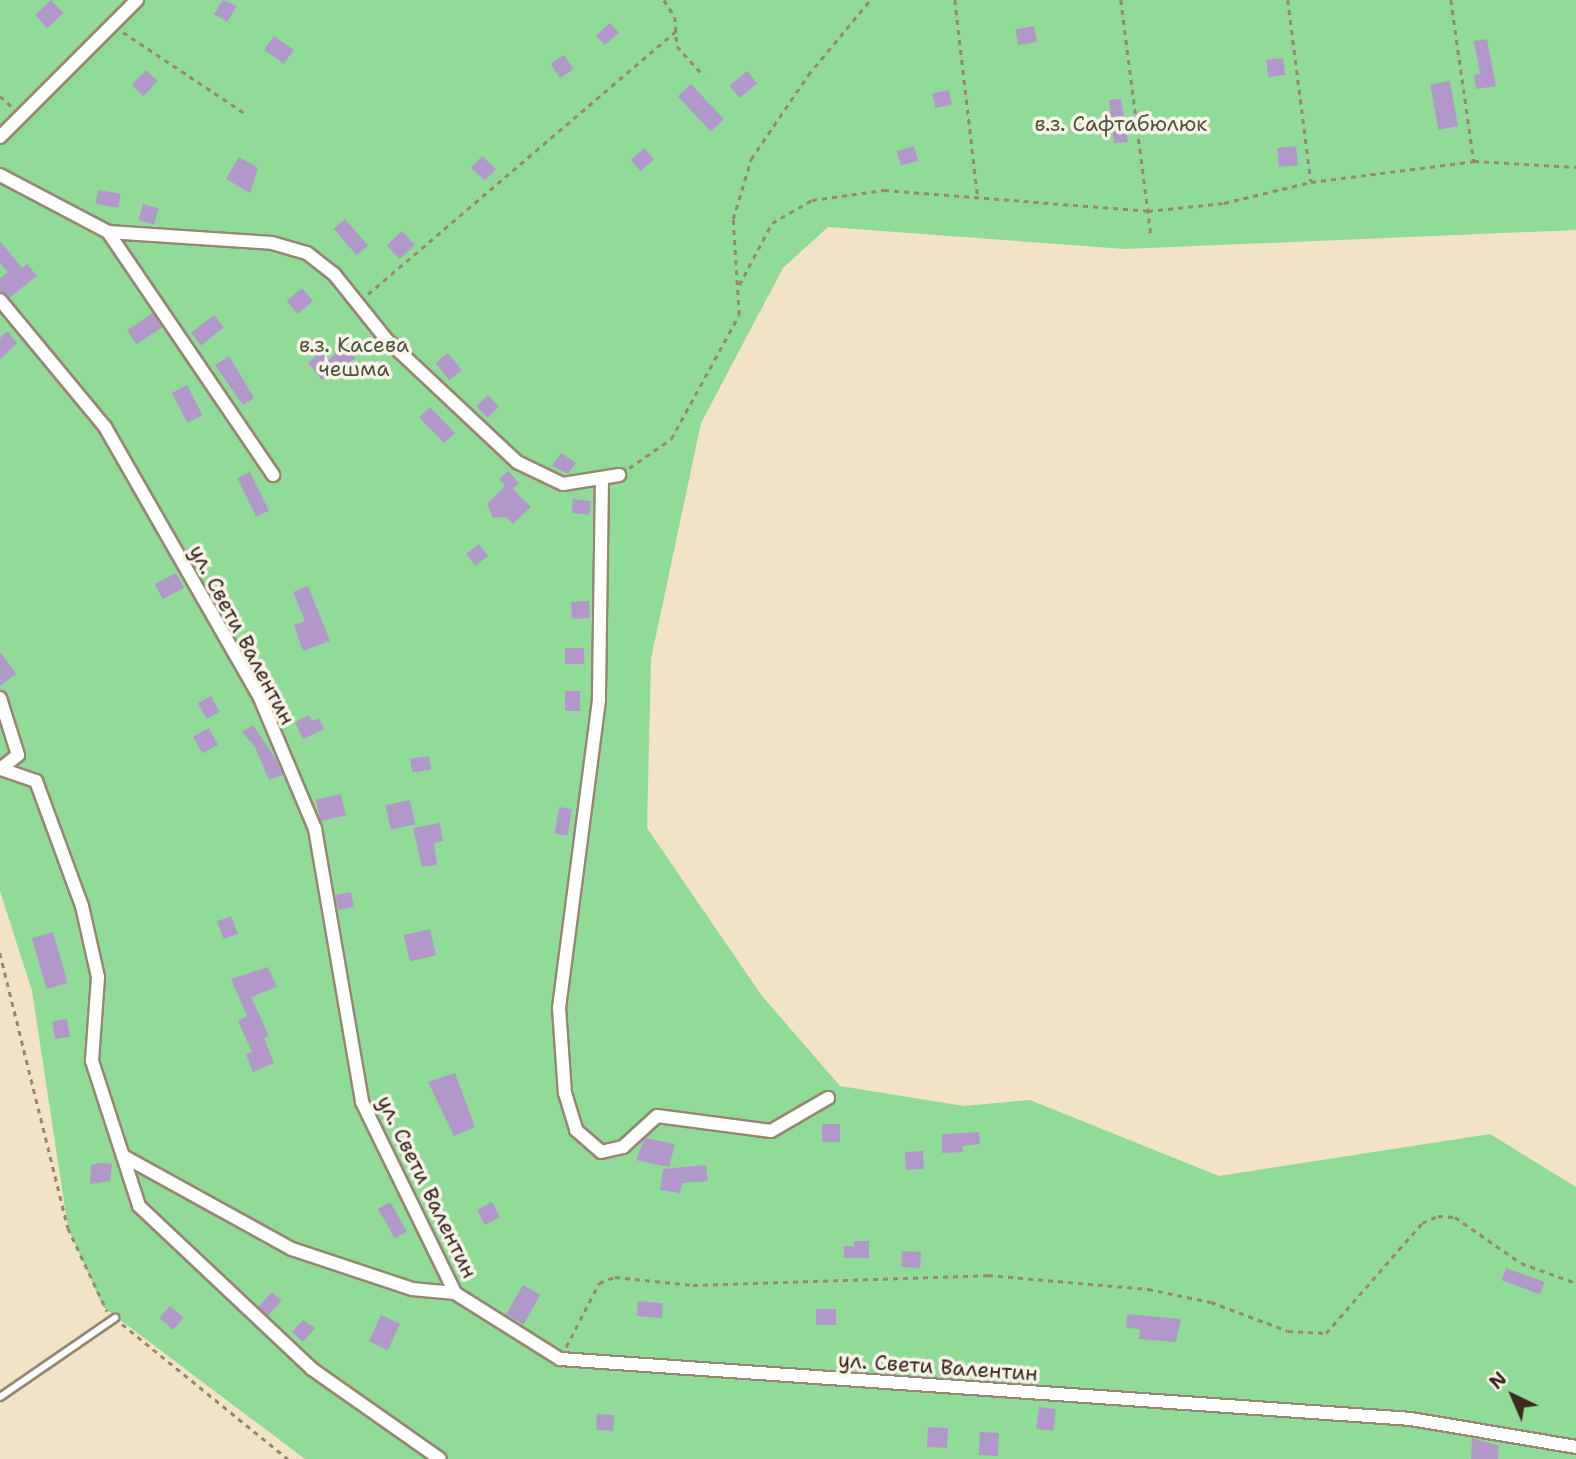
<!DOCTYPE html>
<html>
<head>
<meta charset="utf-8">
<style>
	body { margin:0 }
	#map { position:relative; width:1576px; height:1459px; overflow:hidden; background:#f2e2c7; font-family:"Shantell Sans",sans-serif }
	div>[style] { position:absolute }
	.green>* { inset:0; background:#90db97 }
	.building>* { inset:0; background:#b298ca; transform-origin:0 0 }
	.path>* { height:2.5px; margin-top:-1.25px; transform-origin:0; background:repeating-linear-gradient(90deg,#968672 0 5px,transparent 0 10px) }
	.roads { filter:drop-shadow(2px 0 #968672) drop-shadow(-2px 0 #968672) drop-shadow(0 2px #968672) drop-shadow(0 -2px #968672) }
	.lane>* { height:6px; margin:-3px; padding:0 3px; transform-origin:3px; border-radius:3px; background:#fff }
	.street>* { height:12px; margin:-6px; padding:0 6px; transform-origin:6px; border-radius:6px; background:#fff }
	span { translate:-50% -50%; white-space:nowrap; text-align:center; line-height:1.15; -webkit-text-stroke:7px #f7f3e8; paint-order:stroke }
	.park-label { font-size:21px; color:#50563c }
	.street-label { font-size:21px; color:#3b2a1e }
	.north { position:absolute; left:1478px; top:1361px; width:70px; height:70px; -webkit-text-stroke:5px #f7f3e8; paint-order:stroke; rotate:316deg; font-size:19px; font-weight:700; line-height:28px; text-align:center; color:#3b2a1e }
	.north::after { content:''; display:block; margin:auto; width:24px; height:32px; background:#3b2a1e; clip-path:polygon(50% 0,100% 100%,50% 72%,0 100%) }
</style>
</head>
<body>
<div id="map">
	<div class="green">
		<i style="clip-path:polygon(0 0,1576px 0,1576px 230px,1125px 249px,828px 227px,783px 268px,701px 423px,651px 659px,647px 828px,762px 996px,840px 1086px,964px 1106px,1030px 1100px,1219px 1176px,1490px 1134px,1576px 1187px,1576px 1459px,305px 1459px,103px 1307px,68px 1228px,32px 991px,0 891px)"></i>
	</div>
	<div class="building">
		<i style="left:51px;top:0;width:18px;height:22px;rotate:47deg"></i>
		<i style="clip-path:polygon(223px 0,237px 6px,227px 22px,214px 14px)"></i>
		<i style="left:610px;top:23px;width:13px;height:19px;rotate:48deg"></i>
		<i style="left:1034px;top:26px;width:16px;height:19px;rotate:79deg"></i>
		<i style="left:274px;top:36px;width:24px;height:17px;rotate:35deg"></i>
		<i style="clip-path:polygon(1487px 39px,1496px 86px,1476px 89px,1474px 75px,1480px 74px,1474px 41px)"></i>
		<i style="left:564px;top:55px;width:17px;height:16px;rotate:57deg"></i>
		<i style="left:1283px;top:58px;width:17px;height:17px;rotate:83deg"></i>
		<i style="left:146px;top:70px;width:16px;height:21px;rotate:43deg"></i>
		<i style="left:747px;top:71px;width:16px;height:23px;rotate:50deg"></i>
		<i style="left:1450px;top:81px;width:46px;height:20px;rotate:80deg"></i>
		<i style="left:691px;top:84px;width:48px;height:18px;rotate:47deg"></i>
		<i style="left:949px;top:90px;width:15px;height:17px;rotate:79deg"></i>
		<i style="clip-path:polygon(1121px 99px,1128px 142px,1114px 143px,1109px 100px)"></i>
		<i style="left:914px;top:146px;width:15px;height:18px;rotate:74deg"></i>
		<i style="left:1296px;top:146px;width:19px;height:19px;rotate:84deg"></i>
		<i style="left:644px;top:148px;width:15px;height:18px;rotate:48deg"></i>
		<i style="left:482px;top:156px;width:19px;height:16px;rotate:43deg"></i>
		<i style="clip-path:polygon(239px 157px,258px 168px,250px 193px,226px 179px)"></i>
		<i style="left:98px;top:190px;width:23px;height:14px;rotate:10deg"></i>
		<i style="left:143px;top:204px;width:16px;height:17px;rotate:15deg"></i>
		<i style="left:345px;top:219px;width:35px;height:15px;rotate:49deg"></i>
		<i style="left:402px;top:231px;width:19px;height:21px;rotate:47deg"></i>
		<i style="clip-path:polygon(0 241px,22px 268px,27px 264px,37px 276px,9px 298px,0 291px,0 278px,8px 272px,0 263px)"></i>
		<i style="left:302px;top:288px;width:17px;height:20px;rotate:50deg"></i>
		<i style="left:153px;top:313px;width:17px;height:31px;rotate:57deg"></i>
		<i style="left:214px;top:315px;width:16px;height:29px;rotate:52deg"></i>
		<i style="clip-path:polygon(7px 331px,17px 343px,0 360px,0 338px)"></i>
		<i style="clip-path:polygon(343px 346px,356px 358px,322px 380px,308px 363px,321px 352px,328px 361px)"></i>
		<i style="left:448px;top:353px;width:22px;height:16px;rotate:51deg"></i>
		<i style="clip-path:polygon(229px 356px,254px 398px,243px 405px,215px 365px)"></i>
		<i style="left:187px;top:385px;width:34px;height:17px;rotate:63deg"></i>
		<i style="left:488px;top:395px;width:16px;height:16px;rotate:47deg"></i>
		<i style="left:430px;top:407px;width:36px;height:15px;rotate:46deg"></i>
		<i style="clip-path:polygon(561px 453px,576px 463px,568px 474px,552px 466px)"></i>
		<i style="clip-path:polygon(508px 471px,519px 483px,513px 489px,531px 507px,513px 524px,506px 517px,493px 518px,487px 504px,505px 486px,499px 479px)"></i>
		<i style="left:250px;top:472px;width:43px;height:14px;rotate:64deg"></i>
		<i style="left:573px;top:499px;width:18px;height:14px;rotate:6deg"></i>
		<i style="left:479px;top:544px;width:15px;height:16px;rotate:53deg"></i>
		<i style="left:176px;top:573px;width:17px;height:24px;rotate:62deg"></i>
		<i style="clip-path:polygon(308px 586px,330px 641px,303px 651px,294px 625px,305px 621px,293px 592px)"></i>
		<i style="left:589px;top:601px;width:17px;height:18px;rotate:87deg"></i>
		<i style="left:565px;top:648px;width:19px;height:16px"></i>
		<i style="clip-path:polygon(0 652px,16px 674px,0 686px)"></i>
		<i style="left:565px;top:691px;width:15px;height:20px"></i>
		<i style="left:211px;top:696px;width:18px;height:15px;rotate:61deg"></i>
		<i style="clip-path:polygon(309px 715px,312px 721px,319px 718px,324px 729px,303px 739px,295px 722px)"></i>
		<i style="clip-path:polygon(253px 725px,276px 759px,283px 775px,269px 780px,255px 747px,242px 732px)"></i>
		<i style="left:209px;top:728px;width:19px;height:18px;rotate:62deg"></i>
		<i style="left:429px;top:756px;width:14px;height:19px;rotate:82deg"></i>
		<i style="left:341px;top:794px;width:22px;height:26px;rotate:77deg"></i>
		<i style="left:410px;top:800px;width:25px;height:25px;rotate:78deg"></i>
		<i style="left:559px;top:807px;width:13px;height:27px;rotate:9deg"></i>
		<i style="clip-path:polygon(440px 823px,443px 841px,434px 843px,437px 865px,422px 867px,413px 828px)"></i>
		<i style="left:351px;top:892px;width:15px;height:16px;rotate:79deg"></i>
		<i style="left:231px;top:916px;width:19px;height:15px;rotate:69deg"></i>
		<i style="left:430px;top:929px;width:27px;height:27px;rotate:77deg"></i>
		<i style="left:53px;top:932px;width:53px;height:22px;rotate:74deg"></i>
		<i style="clip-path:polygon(268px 967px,277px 987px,251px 997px,269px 1036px,264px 1038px,274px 1063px,253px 1072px,246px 1054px,252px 1052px,238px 1021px,247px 1016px,231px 979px)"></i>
		<i style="left:67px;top:1019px;width:18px;height:15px;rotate:81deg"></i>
		<i style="clip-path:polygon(455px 1073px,475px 1127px,454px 1136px,428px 1082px)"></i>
		<i style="left:822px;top:1124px;width:18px;height:18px"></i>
		<i style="clip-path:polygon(979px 1132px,980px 1144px,962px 1146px,963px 1152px,942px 1153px,942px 1134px)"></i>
		<i style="clip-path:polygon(645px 1138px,675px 1144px,669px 1167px,636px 1160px)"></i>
		<i style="left:923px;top:1151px;width:18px;height:18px;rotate:87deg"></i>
		<i style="clip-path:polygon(100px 1163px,112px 1164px,110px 1181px,90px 1184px,91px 1165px)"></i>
		<i style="clip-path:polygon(706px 1165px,708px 1181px,682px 1183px,680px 1193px,660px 1190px,663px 1169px)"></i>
		<i style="left:390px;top:1202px;width:34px;height:14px;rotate:60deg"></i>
		<i style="left:492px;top:1202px;width:17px;height:17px;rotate:62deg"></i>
		<i style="clip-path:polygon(854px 1241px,869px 1241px,869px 1258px,844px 1258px,844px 1246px,854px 1246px)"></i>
		<i style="left:902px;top:1251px;width:19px;height:16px;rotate:3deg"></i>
		<i style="left:1506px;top:1268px;width:41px;height:13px;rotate:20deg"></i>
		<i style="left:523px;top:1285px;width:20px;height:34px;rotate:30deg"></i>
		<i style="left:272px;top:1292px;width:13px;height:20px;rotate:42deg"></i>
		<i style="left:638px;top:1301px;width:25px;height:15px;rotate:5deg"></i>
		<i style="left:170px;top:1306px;width:18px;height:16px;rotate:41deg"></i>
		<i style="left:816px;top:1309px;width:20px;height:16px"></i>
		<i style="clip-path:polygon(1127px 1314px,1181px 1319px,1176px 1342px,1139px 1339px,1140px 1329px,1126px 1328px)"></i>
		<i style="left:381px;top:1315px;width:21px;height:29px;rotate:25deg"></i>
		<i style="clip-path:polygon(303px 1320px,315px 1328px,303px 1342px,292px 1332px)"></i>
		<i style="left:1039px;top:1407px;width:17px;height:22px;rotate:7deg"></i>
		<i style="left:597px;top:1414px;width:17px;height:16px;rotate:3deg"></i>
		<i style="left:928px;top:1427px;width:20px;height:20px;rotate:3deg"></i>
		<i style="left:980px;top:1432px;width:19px;height:23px;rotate:3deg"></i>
		<i style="clip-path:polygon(1472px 1438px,1499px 1446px,1498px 1459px,1471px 1459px)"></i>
	</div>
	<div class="path">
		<i style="left:664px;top:0;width:20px;rotate:57deg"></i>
		<i style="left:675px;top:17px;width:29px;rotate:86deg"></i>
		<i style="left:677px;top:46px;width:40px;rotate:48deg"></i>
		<i style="left:955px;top:0;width:199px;rotate:83.4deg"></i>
		<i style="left:1121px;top:0;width:237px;rotate:82.7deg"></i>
		<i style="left:1288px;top:0;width:183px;rotate:82.8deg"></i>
		<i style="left:1311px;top:182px;width:164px;rotate:-7.3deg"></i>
		<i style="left:1474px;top:161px;width:102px;rotate:3.4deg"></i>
		<i style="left:1451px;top:0;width:163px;rotate:81.9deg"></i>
		<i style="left:123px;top:32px;width:148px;rotate:33.7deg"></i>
		<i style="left:0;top:96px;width:15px;rotate:42deg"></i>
		<i style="left:739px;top:285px;width:70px;rotate:-62deg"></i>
		<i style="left:772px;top:223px;width:46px;rotate:-29.9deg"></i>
		<i style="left:812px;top:200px;width:73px;rotate:-7.9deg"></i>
		<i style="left:884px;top:190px;width:265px;rotate:4.5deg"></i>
		<i style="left:1148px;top:211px;width:76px;rotate:-6deg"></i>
		<i style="left:1224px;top:203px;width:89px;rotate:-13.6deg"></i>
		<i style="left:368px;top:294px;width:405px;rotate:-40.5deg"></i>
		<i style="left:629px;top:468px;width:51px;rotate:-34.6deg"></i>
		<i style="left:671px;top:439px;width:141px;rotate:-61.3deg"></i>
		<i style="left:739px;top:315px;width:96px;rotate:-93.6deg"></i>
		<i style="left:733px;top:219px;width:63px;rotate:-73.3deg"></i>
		<i style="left:751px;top:159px;width:102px;rotate:-55.8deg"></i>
		<i style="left:808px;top:75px;width:97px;rotate:-50.4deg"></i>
		<i style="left:0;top:953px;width:283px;rotate:76.1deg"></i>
		<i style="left:68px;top:1228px;width:92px;rotate:64.8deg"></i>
		<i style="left:122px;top:1324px;width:214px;rotate:39.1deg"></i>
		<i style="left:566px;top:1347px;width:72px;rotate:-62.7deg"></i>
		<i style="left:599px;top:1283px;width:17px;rotate:-21deg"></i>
		<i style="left:615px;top:1277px;width:78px;rotate:5.9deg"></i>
		<i style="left:693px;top:1285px;width:295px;rotate:-1.9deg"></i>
		<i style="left:988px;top:1275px;width:161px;rotate:5deg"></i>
		<i style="left:1148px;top:1289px;width:64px;rotate:11.7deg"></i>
		<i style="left:1211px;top:1302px;width:82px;rotate:20.6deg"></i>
		<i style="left:1288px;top:1331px;width:38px;rotate:3deg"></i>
		<i style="left:1326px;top:1333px;width:146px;rotate:-48.9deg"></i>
		<i style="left:1422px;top:1223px;width:17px;rotate:-24deg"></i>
		<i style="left:1438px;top:1216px;width:17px;rotate:3deg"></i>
		<i style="left:1455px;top:1217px;width:80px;rotate:34.9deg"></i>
		<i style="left:1521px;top:1263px;width:59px;rotate:20deg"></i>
	</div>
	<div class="roads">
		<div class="lane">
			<i style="left:0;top:1397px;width:140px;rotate:-34.5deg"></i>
		</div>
		<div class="street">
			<i style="left:0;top:137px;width:194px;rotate:-45deg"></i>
			<i style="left:0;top:175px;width:122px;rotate:27.8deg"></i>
			<i style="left:108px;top:232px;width:164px;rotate:3.8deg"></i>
			<i style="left:272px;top:243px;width:36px;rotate:16deg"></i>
			<i style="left:307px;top:253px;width:34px;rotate:38deg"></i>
			<i style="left:334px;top:274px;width:83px;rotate:51.3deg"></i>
			<i style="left:386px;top:339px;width:180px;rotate:43.2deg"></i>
			<i style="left:517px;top:462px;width:51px;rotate:25.6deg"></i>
			<i style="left:563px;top:484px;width:57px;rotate:-9.1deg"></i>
			<i style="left:108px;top:232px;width:294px;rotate:55.8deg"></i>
			<i style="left:0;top:300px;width:165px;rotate:50.4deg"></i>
			<i style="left:105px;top:427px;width:312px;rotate:60.2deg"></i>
			<i style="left:260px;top:698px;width:142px;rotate:67.2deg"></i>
			<i style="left:315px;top:829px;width:277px;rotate:80.2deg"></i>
			<i style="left:362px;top:1102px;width:212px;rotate:64deg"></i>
			<i style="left:455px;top:1293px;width:124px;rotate:32.2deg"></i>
			<i style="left:560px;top:1359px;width:853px;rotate:4.03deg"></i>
			<i style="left:1411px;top:1419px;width:167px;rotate:9.6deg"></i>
			<i style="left:602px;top:478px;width:222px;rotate:90.8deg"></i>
			<i style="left:599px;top:700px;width:311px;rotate:97.4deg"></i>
			<i style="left:559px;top:1008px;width:85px;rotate:86deg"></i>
			<i style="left:565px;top:1093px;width:39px;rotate:73deg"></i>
			<i style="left:576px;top:1130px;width:33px;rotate:41deg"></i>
			<i style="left:601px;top:1152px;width:23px;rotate:-13deg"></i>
			<i style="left:623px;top:1147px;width:46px;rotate:-42.4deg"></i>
			<i style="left:657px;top:1116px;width:115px;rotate:7.5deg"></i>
			<i style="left:771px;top:1131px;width:66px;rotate:-30.1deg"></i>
			<i style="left:0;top:698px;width:60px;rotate:72.5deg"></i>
			<i style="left:18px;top:755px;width:23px;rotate:142deg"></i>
			<i style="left:4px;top:770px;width:34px;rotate:19deg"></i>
			<i style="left:36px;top:781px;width:133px;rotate:69.8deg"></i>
			<i style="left:82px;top:906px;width:73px;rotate:77.3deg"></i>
			<i style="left:98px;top:977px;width:84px;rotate:94.1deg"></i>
			<i style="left:92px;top:1061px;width:152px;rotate:72deg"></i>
			<i style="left:139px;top:1206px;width:238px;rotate:43.3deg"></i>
			<i style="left:312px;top:1369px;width:156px;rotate:35.1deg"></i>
			<i style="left:125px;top:1157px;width:191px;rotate:28.9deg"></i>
			<i style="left:292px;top:1249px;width:126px;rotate:18.4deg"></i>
			<i style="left:412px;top:1289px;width:43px;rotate:5.3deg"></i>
		</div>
	</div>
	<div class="park-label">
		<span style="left:1121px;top:124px">в.з. Сафтабюлюк</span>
		<span style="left:354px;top:357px">в.з. Касева<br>чешма</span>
	</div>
	<div class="street-label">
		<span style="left:242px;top:635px;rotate:62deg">ул. Свети Валентин</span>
		<span style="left:427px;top:1187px;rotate:64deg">ул. Свети Валентин</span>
		<span style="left:938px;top:1367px;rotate:4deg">ул. Свети Валентин</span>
	</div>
	<div class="north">N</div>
</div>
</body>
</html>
